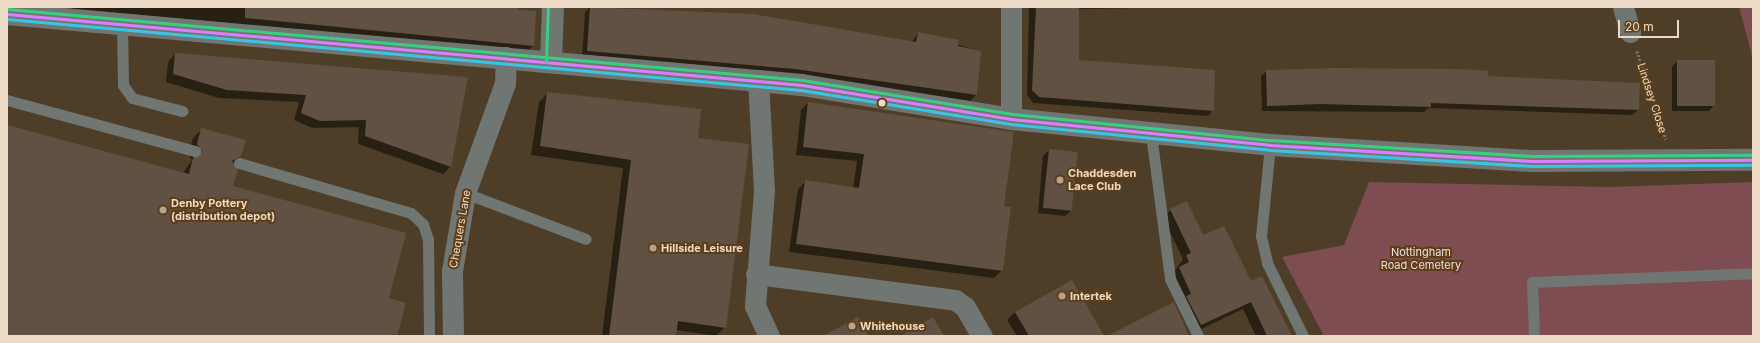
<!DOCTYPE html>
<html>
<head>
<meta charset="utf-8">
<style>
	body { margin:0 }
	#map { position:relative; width:1760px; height:343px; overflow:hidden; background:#4e3d27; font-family:Inter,sans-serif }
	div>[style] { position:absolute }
	.green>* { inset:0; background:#7d4d51 }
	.shadow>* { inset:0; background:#0007 }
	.building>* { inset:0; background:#615142; transform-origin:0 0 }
	.path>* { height:2.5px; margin-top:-1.25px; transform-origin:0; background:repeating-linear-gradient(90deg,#76756e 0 2px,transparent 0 4px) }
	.service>* { height:11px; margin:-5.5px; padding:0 5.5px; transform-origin:5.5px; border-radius:5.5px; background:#707672 }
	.minor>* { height:21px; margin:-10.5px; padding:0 10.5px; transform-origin:10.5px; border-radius:10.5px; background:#707672 }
	.tertiary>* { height:22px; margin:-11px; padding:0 11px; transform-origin:11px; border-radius:11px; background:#707672 }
	.bus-1>* { height:3px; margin:-1.5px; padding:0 1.5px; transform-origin:1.5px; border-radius:1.5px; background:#d880ff }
	.bus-2>* { height:3px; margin:-1.5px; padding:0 1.5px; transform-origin:1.5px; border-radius:1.5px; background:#3ac5e4 }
	.bus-3>* { height:3px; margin:-1.5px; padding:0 1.5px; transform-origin:1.5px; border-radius:1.5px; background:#3ace82 }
	.dots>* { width:11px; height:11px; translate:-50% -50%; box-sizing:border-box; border:2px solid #5d3e18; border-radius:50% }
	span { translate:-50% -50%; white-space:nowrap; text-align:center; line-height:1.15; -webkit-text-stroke:4px #5d3e18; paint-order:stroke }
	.street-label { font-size:11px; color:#eddac6 }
	.poi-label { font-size:11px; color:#eddac6; font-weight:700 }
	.left { translate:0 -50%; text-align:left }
	.park-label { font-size:11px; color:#f2dee0 }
	.frame { position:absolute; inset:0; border:8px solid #eddac6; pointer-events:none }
	.scale { position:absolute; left:1618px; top:20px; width:61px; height:18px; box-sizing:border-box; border:2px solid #eddac6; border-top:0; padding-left:5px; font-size:12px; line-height:14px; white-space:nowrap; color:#eddac6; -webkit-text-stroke:3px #5d3e18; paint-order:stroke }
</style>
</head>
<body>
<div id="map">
	<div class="green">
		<i style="clip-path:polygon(1739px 7px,1753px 7px,1753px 61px,1749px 44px)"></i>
		<i style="clip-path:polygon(1369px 182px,1609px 187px,1753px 182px,1753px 336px,1324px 336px,1282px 257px,1344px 245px)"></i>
	</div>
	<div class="shadow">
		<i style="clip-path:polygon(56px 7px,486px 7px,533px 46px,528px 51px)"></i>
		<i style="clip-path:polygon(590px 7px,753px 15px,911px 43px,918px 33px,980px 51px,976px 95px,970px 101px,788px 74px,582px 57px,585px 12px)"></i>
		<i style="clip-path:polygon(1029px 7px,1196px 7px,1078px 9px,1078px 61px,1213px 110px,1208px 116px,1033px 103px,1027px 95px)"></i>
		<i style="clip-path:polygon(175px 54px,466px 78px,450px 167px,443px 174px,358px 144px,359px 127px,312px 128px,294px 120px,299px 102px,219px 98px,166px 82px,168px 62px)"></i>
		<i style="clip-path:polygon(1677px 61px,1714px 105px,1709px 111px,1672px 111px,1672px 67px)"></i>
		<i style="clip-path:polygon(1267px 71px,1639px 84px,1638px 110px,1632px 115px,1428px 108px,1424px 112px,1262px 111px,1261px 76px)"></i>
		<i style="clip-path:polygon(548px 93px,697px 139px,725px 327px,716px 336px,676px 330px,675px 336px,602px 336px,623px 168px,531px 155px,539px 102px)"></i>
		<i style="clip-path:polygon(808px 103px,1003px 207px,1002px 270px,994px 278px,789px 252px,798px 189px,805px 182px,853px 188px,857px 161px,796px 155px,801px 110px)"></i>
		<i style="clip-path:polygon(7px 126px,183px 173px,192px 160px,188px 154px,193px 138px,202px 129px,240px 156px,233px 164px,232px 187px,387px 299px,396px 336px,7px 336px)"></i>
		<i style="clip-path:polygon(1049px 150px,1077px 153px,1071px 211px,1065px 216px,1038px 213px,1043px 156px)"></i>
		<i style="clip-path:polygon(1171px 210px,1250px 283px,1291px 336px,1256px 336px,1243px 309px,1193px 333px,1171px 276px,1183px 259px,1163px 217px)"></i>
		<i style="clip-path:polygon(1015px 312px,1103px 336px,1017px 336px,1007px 320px)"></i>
	</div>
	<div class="building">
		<i style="clip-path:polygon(245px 7px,518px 7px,518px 10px,536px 11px,534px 46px,245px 18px)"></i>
		<i style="clip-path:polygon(590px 7px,753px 14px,916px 42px,918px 32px,959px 40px,958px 46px,981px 51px,977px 95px,795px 69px,587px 51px)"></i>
		<i style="clip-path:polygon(1036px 7px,1079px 7px,1079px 60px,1215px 70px,1214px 111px,1039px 97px,1032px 90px)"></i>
		<i style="clip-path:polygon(175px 53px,468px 77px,451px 167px,365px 136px,366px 120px,320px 121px,301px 113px,306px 95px,227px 90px,173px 74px)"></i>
		<i style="left:1677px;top:60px;width:38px;height:46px"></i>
		<i style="clip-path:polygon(1333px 68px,1460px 69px,1488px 71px,1488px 76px,1640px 83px,1639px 110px,1431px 103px,1431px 107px,1320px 104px,1267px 106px,1266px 70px)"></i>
		<i style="clip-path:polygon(547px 92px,701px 109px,698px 138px,749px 144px,726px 328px,678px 321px,676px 336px,609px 336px,631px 160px,540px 146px)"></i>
		<i style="clip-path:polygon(808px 102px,1014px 132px,1004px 206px,1011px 207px,1003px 271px,796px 244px,805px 180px,859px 188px,864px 154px,803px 147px)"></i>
		<i style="clip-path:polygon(7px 125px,189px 174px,193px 158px,202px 152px,197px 144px,201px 128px,246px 140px,241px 156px,232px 161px,238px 170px,233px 186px,406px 233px,389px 298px,406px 303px,397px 336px,7px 336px)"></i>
		<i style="left:1049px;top:149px;width:29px;height:59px;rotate:6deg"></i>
		<i style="clip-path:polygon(1187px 201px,1203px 235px,1224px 226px,1251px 281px,1262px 276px,1292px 336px,1267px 336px,1251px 302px,1201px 325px,1186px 296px,1191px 294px,1179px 267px,1189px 262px,1186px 255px,1191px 253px,1170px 209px)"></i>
		<i style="clip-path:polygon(1072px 280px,1104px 336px,1029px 336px,1015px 312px)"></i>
		<i style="clip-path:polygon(1174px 302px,1189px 336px,1107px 336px)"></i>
		<i style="clip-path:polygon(858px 317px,869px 336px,823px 336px)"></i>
		<i style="clip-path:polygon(933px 317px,944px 336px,900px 336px)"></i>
	</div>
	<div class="path">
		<i style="left:1637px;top:51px;width:93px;rotate:71.8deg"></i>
	</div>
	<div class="service">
		<i style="left:122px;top:26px;width:59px;rotate:89deg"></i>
		<i style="left:123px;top:85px;width:16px;rotate:55deg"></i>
		<i style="left:132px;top:98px;width:52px;rotate:14.6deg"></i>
		<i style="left:7px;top:100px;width:195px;rotate:15.2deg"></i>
		<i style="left:1151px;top:134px;width:146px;rotate:82.5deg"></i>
		<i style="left:1170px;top:279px;width:64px;rotate:63.8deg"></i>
		<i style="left:1270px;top:145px;width:91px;rotate:95.6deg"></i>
		<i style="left:1261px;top:236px;width:28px;rotate:77deg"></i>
		<i style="left:1267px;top:263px;width:81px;rotate:63.7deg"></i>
		<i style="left:239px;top:163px;width:179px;rotate:16.2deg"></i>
		<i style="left:411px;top:213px;width:16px;rotate:43deg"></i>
		<i style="left:423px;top:224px;width:16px;rotate:72deg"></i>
		<i style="left:428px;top:239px;width:97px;rotate:89.4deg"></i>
		<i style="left:465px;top:193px;width:129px;rotate:20.8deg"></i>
		<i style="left:1534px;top:336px;width:54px;rotate:-92.1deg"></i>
		<i style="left:1532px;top:282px;width:221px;rotate:-2.3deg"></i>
	</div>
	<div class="minor">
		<i style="left:1623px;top:7px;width:26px;rotate:74deg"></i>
		<i style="left:758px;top:80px;width:111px;rotate:86.9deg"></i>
		<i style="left:764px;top:191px;width:115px;rotate:94.5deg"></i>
		<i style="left:755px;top:306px;width:33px;rotate:65deg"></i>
		<i style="left:1011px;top:119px;width:112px;rotate:-90deg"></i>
		<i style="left:756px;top:274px;width:201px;rotate:7.4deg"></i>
		<i style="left:955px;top:300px;width:12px;rotate:35deg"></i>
		<i style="left:965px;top:307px;width:34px;rotate:60deg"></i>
		<i style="left:453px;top:336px;width:65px;rotate:-90.9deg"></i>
		<i style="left:452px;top:271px;width:79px;rotate:-80.5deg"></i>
		<i style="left:465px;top:193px;width:117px;rotate:-70deg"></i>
		<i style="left:505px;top:83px;width:26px;rotate:-88deg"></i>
	</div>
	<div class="tertiary">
		<i style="left:7px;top:14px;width:798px;rotate:5.1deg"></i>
		<i style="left:802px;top:85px;width:212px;rotate:9.2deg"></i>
		<i style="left:1011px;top:119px;width:260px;rotate:5.7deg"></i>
		<i style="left:1270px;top:145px;width:263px;rotate:3.5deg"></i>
		<i style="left:1533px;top:161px;width:220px;rotate:-0.3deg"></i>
		<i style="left:551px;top:61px;width:54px;rotate:-87.9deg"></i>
	</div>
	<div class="bus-1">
		<i style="left:7px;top:14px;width:798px;rotate:5.1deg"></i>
		<i style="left:802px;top:85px;width:212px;rotate:9.2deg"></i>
		<i style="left:1011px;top:119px;width:260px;rotate:5.7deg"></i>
		<i style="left:1270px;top:145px;width:263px;rotate:3.5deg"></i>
		<i style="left:1533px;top:161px;width:220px;rotate:-0.3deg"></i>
	</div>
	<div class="bus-2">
		<i style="left:7px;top:19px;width:797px;rotate:5.11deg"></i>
		<i style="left:801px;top:90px;width:213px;rotate:9.2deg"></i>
		<i style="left:1011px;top:124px;width:260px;rotate:5.7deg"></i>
		<i style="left:1270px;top:150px;width:263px;rotate:3.5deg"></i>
		<i style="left:1533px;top:166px;width:220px;rotate:-0.3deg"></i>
	</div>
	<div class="bus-3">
		<i style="left:7px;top:9px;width:798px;rotate:5.1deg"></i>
		<i style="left:802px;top:80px;width:213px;rotate:9.2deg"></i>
		<i style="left:1012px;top:114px;width:259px;rotate:5.8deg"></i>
		<i style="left:1270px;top:140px;width:263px;rotate:3.5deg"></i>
		<i style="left:1533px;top:156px;width:220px;rotate:-0.3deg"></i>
		<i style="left:546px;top:61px;width:54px;rotate:-87.9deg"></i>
	</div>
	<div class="dots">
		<i style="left:882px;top:103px;background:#eddac6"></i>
		<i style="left:1060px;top:180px;background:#b5a38e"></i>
		<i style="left:163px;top:210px;background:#b5a38e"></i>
		<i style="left:653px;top:248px;background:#b5a38e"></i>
		<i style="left:1062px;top:296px;background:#b5a38e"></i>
		<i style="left:852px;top:326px;background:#b5a38e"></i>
	</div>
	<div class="street-label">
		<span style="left:1652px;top:98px;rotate:72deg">Lindsey Close</span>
		<span style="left:460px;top:229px;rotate:-80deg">Chequers Lane</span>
	</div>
	<div class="poi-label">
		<span class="left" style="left:1068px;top:180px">Chaddesden<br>Lace Club</span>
		<span class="left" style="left:171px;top:210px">Denby Pottery<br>(distribution depot)</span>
		<span class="left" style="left:661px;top:248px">Hillside Leisure</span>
		<span class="left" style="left:1070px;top:296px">Intertek</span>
		<span class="left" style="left:860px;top:326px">Whitehouse</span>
	</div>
	<div class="park-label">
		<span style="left:1421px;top:259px">Nottingham<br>Road Cemetery</span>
	</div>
	<div class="frame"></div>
	<div class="scale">20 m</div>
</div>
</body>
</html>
